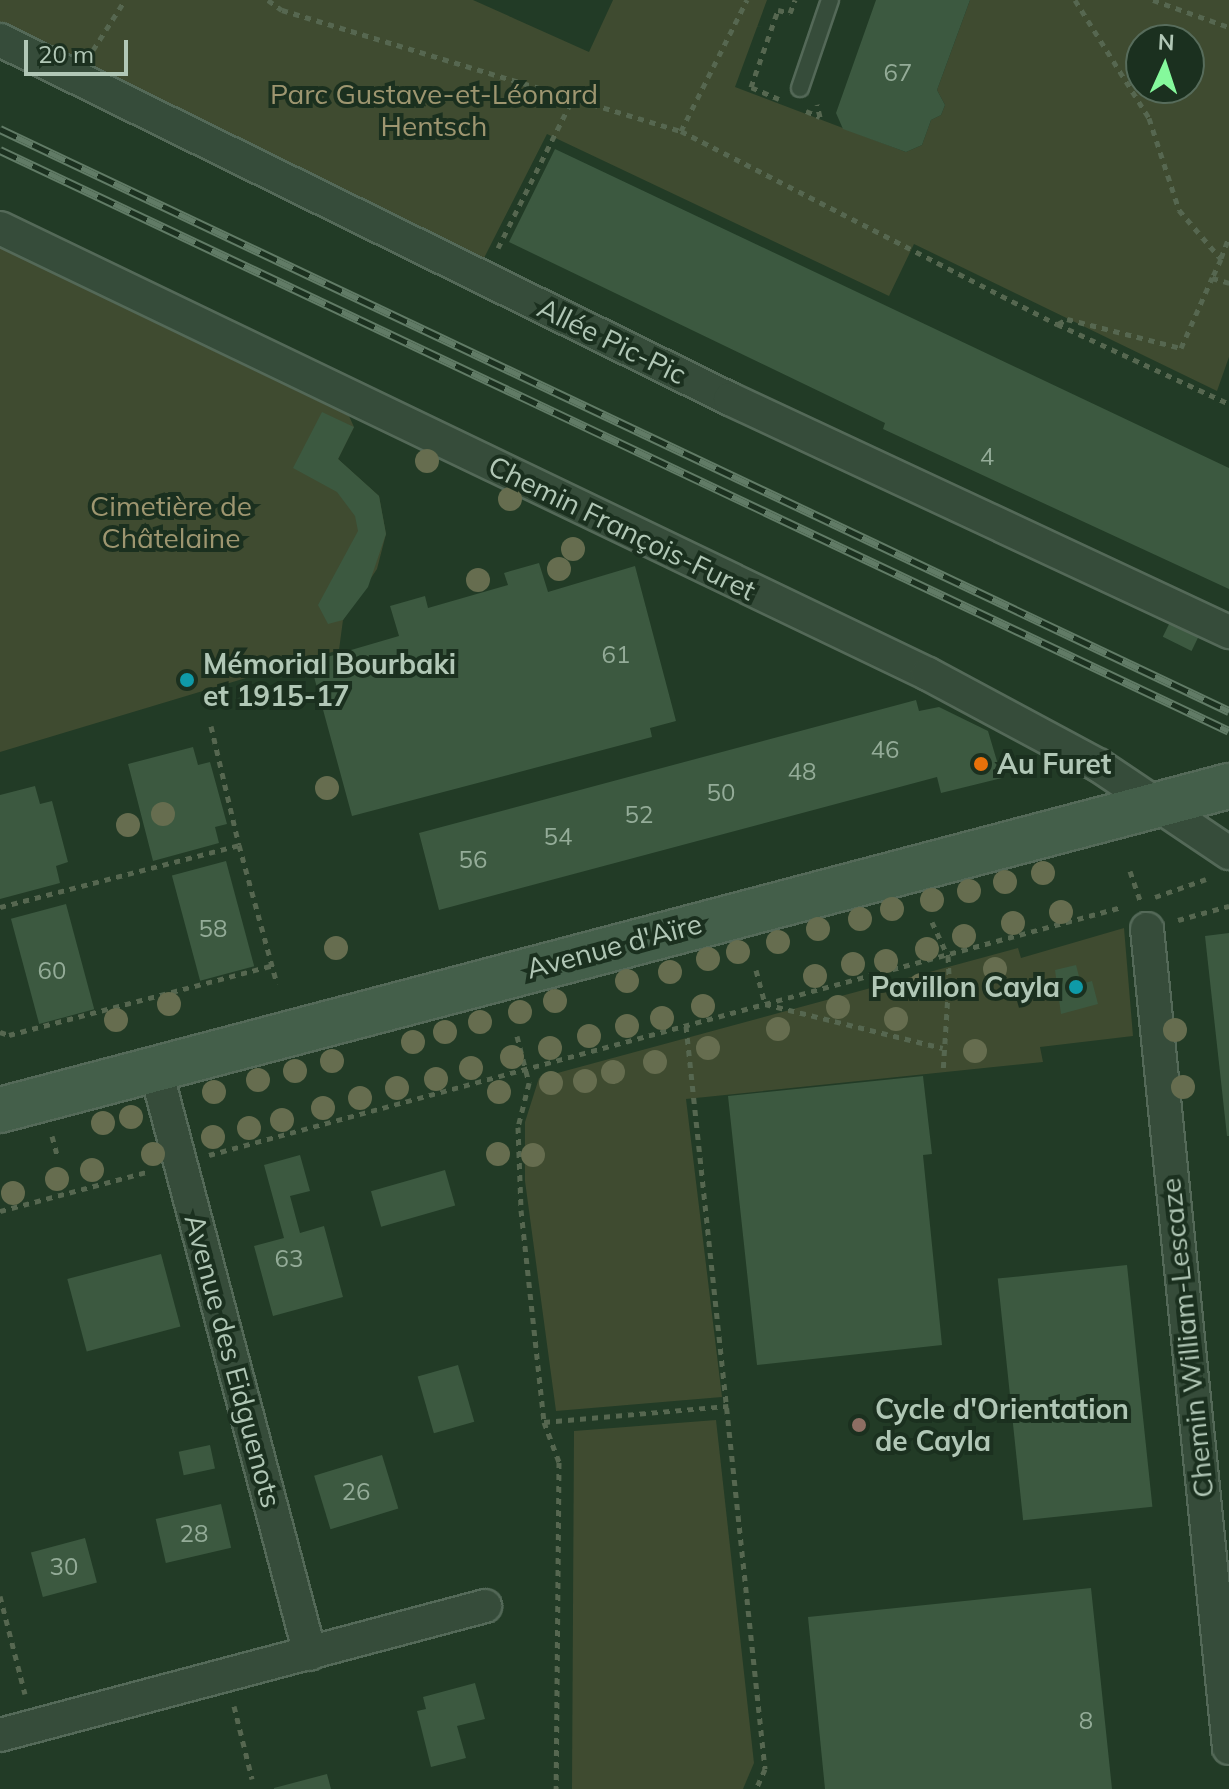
<!DOCTYPE html>
<html>
<head>
<meta charset="utf-8">
<style>
	body { margin:0 }
	#map { position:relative; width:1229px; height:1789px; overflow:hidden; background:#223b26; font-family:Mulish,sans-serif }
	div>[style] { position:absolute }
	.green>* { inset:0; background:#3f4b30 }
	.building>* { inset:0; background:#3c5940; transform-origin:0 0 }
	.path>* { height:5px; margin-top:-2.5px; transform-origin:0; background:repeating-linear-gradient(90deg,#566750 0 6px,transparent 0 12px) }
	.roads { filter:drop-shadow(2px 0 #546958) drop-shadow(-2px 0 #546958) drop-shadow(0 2px #546958) drop-shadow(0 -2px #546958) }
	.lane>* { height:16px; margin:-8px; padding:0 8px; transform-origin:8px; border-radius:8px; background:#364c3a }
	.street>* { height:32px; margin:-16px; padding:0 16px; transform-origin:16px; border-radius:16px; background:#364c3a }
	.secondary>* { height:44px; margin:-22px; padding:0 22px; transform-origin:22px; border-radius:22px; background:#445f4a }
	.rail>* { height:9px; margin-top:-4.5px; transform-origin:0; background:repeating-linear-gradient(90deg,#1b301f 0 18px,#617b66 0 36px); box-sizing:border-box; border-block:2px solid #617b66 }
	.trees>* { width:24px; height:24px; margin:-12px; border-radius:50%; background:#666d4f }
	.dots>* { width:22px; height:22px; translate:-50% -50%; box-sizing:border-box; border:4px solid #1b301f; border-radius:50% }
	span { translate:-50% -50%; white-space:nowrap; text-align:center; line-height:1.15; -webkit-text-stroke:8px #1b301f; paint-order:stroke }
	.number-label { font-size:24px; color:#94ac98 }
	.number-label span { -webkit-text-stroke-width:0 }
	.park-label { font-size:28px; color:#9e9670 }
	.street-label { font-size:28px; color:#b1c7b6 }
	.poi-label { font-size:28px; color:#b1c7b6; font-weight:700 }
	.left { translate:0 -50%; text-align:left }
	.right { translate:-100% -50%; text-align:right }
	.north { position:absolute; left:1125px; top:24px; width:80px; height:80px; box-sizing:border-box; background:#1b301f; border:2px solid #576c5b; border-radius:50%; rotate:3deg; font-size:22px; font-weight:700; line-height:32px; text-align:center; color:#b1c7b6 }
	.north::after { content:''; display:block; margin:auto; width:28px; height:36px; background:#85f99c; clip-path:polygon(50% 0,100% 100%,50% 72%,0 100%) }
	.scale { position:absolute; left:24px; top:40px; width:104px; height:36px; box-sizing:border-box; border:4px solid #b1c7b6; border-top:0; padding-left:10px; font-size:24px; line-height:28px; white-space:nowrap; color:#b1c7b6; -webkit-text-stroke:6px #1b301f; paint-order:stroke }
</style>
</head>
<body>
<div id="map">
	<div class="green">
		<i style="clip-path:polygon(evenodd,0 0,473px 0,589px 52px,613px 0,767px 0,735px 87px,906px 152px,922px 145px,931px 120px,941px 115px,945px 105px,937px 90px,970px 0,1229px 0,1229px 357px,1217px 391px,914px 244px,889px 296px,547px 134px,483px 260px,0 25px,0 0,1141px 40px,1189px 40px,1189px 88px,1141px 88px,1141px 40px)"></i>
		<i style="clip-path:polygon(0 248px,349px 416px,354px 427px,338px 459px,379px 496px,386px 534px,377px 569px,343px 620px,339px 650px,0 752px)"></i>
		<i style="clip-path:polygon(1124px 928px,1133px 1036px,1040px 1047px,1043px 1062px,686px 1099px,722px 1397px,556px 1411px,525px 1181px,525px 1122px,539px 1078px,1018px 948px,1021px 958px)"></i>
		<i style="clip-path:polygon(716px 1420px,754px 1763px,743px 1789px,572px 1789px,574px 1431px)"></i>
	</div>
	<div class="building">
		<i style="clip-path:polygon(876px 0,970px 0,937px 90px,945px 105px,941px 115px,931px 120px,922px 145px,906px 152px,843px 129px,836px 113px)"></i>
		<i style="clip-path:polygon(555px 149px,1229px 468px,1229px 589px,883px 429px,885px 423px,509px 242px)"></i>
		<i style="clip-path:polygon(322px 412px,354px 427px,338px 459px,379px 496px,386px 534px,368px 587px,343px 620px,328px 624px,318px 605px,358px 531px,355px 516px,337px 492px,293px 468px)"></i>
		<i style="clip-path:polygon(539px 563px,548px 592px,635px 566px,676px 721px,650px 728px,652px 737px,352px 816px,310px 662px,399px 636px,390px 606px,425px 596px,428px 608px,508px 585px,504px 573px)"></i>
		<i style="left:1172px;top:618px;width:32px;height:21px;rotate:26deg"></i>
		<i style="clip-path:polygon(916px 700px,919px 711px,939px 707px,988px 731px,1002px 778px,941px 793px,937px 777px,439px 910px,419px 833px)"></i>
		<i style="clip-path:polygon(193px 747px,198px 765px,210px 762px,227px 824px,215px 827px,219px 843px,153px 861px,128px 764px)"></i>
		<i style="clip-path:polygon(35px 786px,40px 804px,52px 801px,68px 862px,56px 866px,60px 883px,0 899px,0 795px)"></i>
		<i style="left:226px;top:861px;width:109px;height:56px;rotate:75deg"></i>
		<i style="left:66px;top:904px;width:109px;height:57px;rotate:75deg"></i>
		<i style="clip-path:polygon(1229px 933px,1229px 1136px,1227px 1136px,1205px 936px)"></i>
		<i style="clip-path:polygon(1076px 965px,1081px 984px,1092px 981px,1098px 1004px,1061px 1014px,1055px 970px)"></i>
		<i style="clip-path:polygon(923px 1076px,932px 1154px,923px 1155px,942px 1345px,757px 1365px,728px 1096px)"></i>
		<i style="clip-path:polygon(300px 1155px,310px 1191px,290px 1196px,300px 1233px,324px 1226px,343px 1297px,273px 1316px,254px 1246px,284px 1238px,264px 1165px)"></i>
		<i style="left:445px;top:1170px;width:37px;height:77px;rotate:74deg"></i>
		<i style="left:161px;top:1254px;width:75px;height:97px;rotate:75deg"></i>
		<i style="left:1127px;top:1265px;width:243px;height:130px;rotate:84deg"></i>
		<i style="left:458px;top:1365px;width:59px;height:42px;rotate:74deg"></i>
		<i style="left:210px;top:1445px;width:24px;height:32px;rotate:78deg"></i>
		<i style="left:382px;top:1455px;width:56px;height:71px;rotate:73deg"></i>
		<i style="left:221px;top:1504px;width:45px;height:67px;rotate:77deg"></i>
		<i style="left:85px;top:1538px;width:46px;height:56px;rotate:75deg"></i>
		<i style="clip-path:polygon(1091px 1588px,1112px 1789px,825px 1789px,808px 1617px)"></i>
		<i style="clip-path:polygon(475px 1683px,485px 1719px,457px 1726px,466px 1758px,431px 1767px,417px 1711px,426px 1709px,423px 1697px)"></i>
		<i style="clip-path:polygon(327px 1774px,331px 1789px,274px 1789px,274px 1788px)"></i>
	</div>
	<div class="path">
		<i style="left:268px;top:0;width:17px;rotate:36deg"></i>
		<i style="left:282px;top:10px;width:417px;rotate:16.9deg"></i>
		<i style="left:681px;top:131px;width:423px;rotate:27.2deg"></i>
		<i style="left:1057px;top:324px;width:190px;rotate:24.9deg"></i>
		<i style="left:1075px;top:0;width:139px;rotate:57.9deg"></i>
		<i style="left:1149px;top:118px;width:97px;rotate:71.9deg"></i>
		<i style="left:1179px;top:210px;width:65px;rotate:49.4deg"></i>
		<i style="left:1221px;top:259px;width:21px;rotate:115deg"></i>
		<i style="left:1212px;top:278px;width:18px;rotate:16deg"></i>
		<i style="left:1153px;top:0;width:81px;rotate:19.6deg"></i>
		<i style="left:93px;top:50px;width:59px;rotate:-57.4deg"></i>
		<i style="left:779px;top:99px;width:30px;rotate:-157deg"></i>
		<i style="left:751px;top:87px;width:82px;rotate:-70.7deg"></i>
		<i style="left:778px;top:10px;width:12px;rotate:14deg"></i>
		<i style="left:790px;top:13px;width:14px;rotate:-69deg"></i>
		<i style="left:806px;top:111px;width:15px;rotate:23deg"></i>
		<i style="left:820px;top:117px;width:13px;rotate:-103deg"></i>
		<i style="left:681px;top:131px;width:147px;rotate:-63.3deg"></i>
		<i style="left:498px;top:248px;width:168px;rotate:-63.4deg"></i>
		<i style="left:1221px;top:258px;width:22px;rotate:-69deg"></i>
		<i style="left:1058px;top:324px;width:10px;rotate:-29deg"></i>
		<i style="left:1067px;top:319px;width:118px;rotate:14.3deg"></i>
		<i style="left:1181px;top:348px;width:77px;rotate:-66.1deg"></i>
		<i style="left:211px;top:726px;width:122px;rotate:76.8deg"></i>
		<i style="left:1130px;top:871px;width:31px;rotate:71deg"></i>
		<i style="left:1155px;top:897px;width:54px;rotate:-19.4deg"></i>
		<i style="left:0;top:907px;width:247px;rotate:-14.5deg"></i>
		<i style="left:239px;top:845px;width:144px;rotate:74.7deg"></i>
		<i style="left:1178px;top:920px;width:53px;rotate:-15.4deg"></i>
		<i style="left:932px;top:922px;width:38px;rotate:65deg"></i>
		<i style="left:948px;top:956px;width:22px;rotate:87deg"></i>
		<i style="left:949px;top:978px;width:95px;rotate:93.6deg"></i>
		<i style="left:756px;top:970px;width:35px;rotate:75deg"></i>
		<i style="left:765px;top:1004px;width:183px;rotate:13.9deg"></i>
		<i style="left:686px;top:1026px;width:747px;rotate:83.93deg"></i>
		<i style="left:765px;top:1769px;width:22px;rotate:114deg"></i>
		<i style="left:0;top:1032px;width:9px;rotate:18deg"></i>
		<i style="left:9px;top:1035px;width:271px;rotate:-14.8deg"></i>
		<i style="left:517px;top:1036px;width:49px;rotate:75.7deg"></i>
		<i style="left:529px;top:1083px;width:45px;rotate:104deg"></i>
		<i style="left:518px;top:1127px;width:83px;rotate:87.9deg"></i>
		<i style="left:521px;top:1210px;width:213px;rotate:83.8deg"></i>
		<i style="left:544px;top:1422px;width:43px;rotate:69.4deg"></i>
		<i style="left:559px;top:1462px;width:327px;rotate:90.5deg"></i>
		<i style="left:52px;top:1136px;width:23px;rotate:75deg"></i>
		<i style="left:209px;top:1155px;width:946px;rotate:-15.2deg"></i>
		<i style="left:0;top:1211px;width:155px;rotate:-14.9deg"></i>
		<i style="left:544px;top:1422px;width:185px;rotate:-5deg"></i>
		<i style="left:0;top:1596px;width:101px;rotate:75.7deg"></i>
		<i style="left:234px;top:1706px;width:75px;rotate:76.1deg"></i>
	</div>
	<div class="roads">
		<div class="lane">
			<i style="left:800px;top:88px;width:93px;rotate:-71.2deg"></i>
		</div>
		<div class="street">
			<i style="left:0;top:40px;width:813px;rotate:26.19deg"></i>
			<i style="left:730px;top:399px;width:551px;rotate:25.03deg"></i>
			<i style="left:0;top:228px;width:1030px;rotate:25.67deg"></i>
			<i style="left:928px;top:674px;width:193px;rotate:28.2deg"></i>
			<i style="left:1098px;top:765px;width:158px;rotate:33.9deg"></i>
			<i style="left:1147px;top:929px;width:823px;rotate:84.28deg"></i>
			<i style="left:155px;top:1067px;width:607px;rotate:75.21deg"></i>
			<i style="left:0;top:1735px;width:502px;rotate:-14.89deg"></i>
		</div>
		<div class="secondary">
			<i style="left:0;top:1110px;width:1271px;rotate:-14.77deg"></i>
		</div>
	</div>
	<div class="rail">
		<i style="left:0;top:129px;width:1360px;rotate:25.34deg"></i>
		<i style="left:0;top:150px;width:1359px;rotate:25.3deg"></i>
	</div>
	<div class="trees">
		<i style="left:427px;top:461px"></i>
		<i style="left:510px;top:499px"></i>
		<i style="left:573px;top:549px"></i>
		<i style="left:559px;top:569px"></i>
		<i style="left:478px;top:580px"></i>
		<i style="left:327px;top:788px"></i>
		<i style="left:163px;top:814px"></i>
		<i style="left:128px;top:825px"></i>
		<i style="left:1043px;top:873px"></i>
		<i style="left:1005px;top:882px"></i>
		<i style="left:969px;top:891px"></i>
		<i style="left:932px;top:900px"></i>
		<i style="left:892px;top:909px"></i>
		<i style="left:1061px;top:912px"></i>
		<i style="left:860px;top:919px"></i>
		<i style="left:1013px;top:923px"></i>
		<i style="left:818px;top:929px"></i>
		<i style="left:964px;top:936px"></i>
		<i style="left:778px;top:942px"></i>
		<i style="left:336px;top:948px"></i>
		<i style="left:927px;top:949px"></i>
		<i style="left:738px;top:952px"></i>
		<i style="left:708px;top:959px"></i>
		<i style="left:886px;top:961px"></i>
		<i style="left:853px;top:964px"></i>
		<i style="left:995px;top:969px"></i>
		<i style="left:670px;top:972px"></i>
		<i style="left:815px;top:976px"></i>
		<i style="left:627px;top:981px"></i>
		<i style="left:921px;top:985px"></i>
		<i style="left:555px;top:1001px"></i>
		<i style="left:169px;top:1004px"></i>
		<i style="left:703px;top:1006px"></i>
		<i style="left:838px;top:1007px"></i>
		<i style="left:520px;top:1012px"></i>
		<i style="left:662px;top:1018px"></i>
		<i style="left:896px;top:1019px"></i>
		<i style="left:116px;top:1020px"></i>
		<i style="left:480px;top:1022px"></i>
		<i style="left:627px;top:1026px"></i>
		<i style="left:778px;top:1029px"></i>
		<i style="left:1175px;top:1030px"></i>
		<i style="left:445px;top:1032px"></i>
		<i style="left:589px;top:1036px"></i>
		<i style="left:413px;top:1042px"></i>
		<i style="left:550px;top:1048px"></i>
		<i style="left:708px;top:1048px"></i>
		<i style="left:975px;top:1051px"></i>
		<i style="left:512px;top:1057px"></i>
		<i style="left:332px;top:1061px"></i>
		<i style="left:655px;top:1062px"></i>
		<i style="left:471px;top:1068px"></i>
		<i style="left:295px;top:1071px"></i>
		<i style="left:613px;top:1072px"></i>
		<i style="left:436px;top:1079px"></i>
		<i style="left:258px;top:1080px"></i>
		<i style="left:585px;top:1081px"></i>
		<i style="left:551px;top:1083px"></i>
		<i style="left:1183px;top:1087px"></i>
		<i style="left:397px;top:1088px"></i>
		<i style="left:214px;top:1092px"></i>
		<i style="left:499px;top:1092px"></i>
		<i style="left:360px;top:1098px"></i>
		<i style="left:323px;top:1108px"></i>
		<i style="left:131px;top:1117px"></i>
		<i style="left:282px;top:1120px"></i>
		<i style="left:103px;top:1123px"></i>
		<i style="left:249px;top:1128px"></i>
		<i style="left:213px;top:1137px"></i>
		<i style="left:153px;top:1154px"></i>
		<i style="left:498px;top:1154px"></i>
		<i style="left:533px;top:1155px"></i>
		<i style="left:92px;top:1170px"></i>
		<i style="left:57px;top:1179px"></i>
		<i style="left:13px;top:1193px"></i>
	</div>
	<div class="dots">
		<i style="left:187px;top:680px;background:#0f9aa8"></i>
		<i style="left:981px;top:764px;background:#e8710a"></i>
		<i style="left:1076px;top:987px;background:#0f9aa8"></i>
		<i style="left:859px;top:1425px;background:#8d6e63"></i>
	</div>
	<div class="number-label">
		<span style="left:898px;top:73px">67</span>
		<span style="left:987px;top:457px">4</span>
		<span style="left:616px;top:655px">61</span>
		<span style="left:885px;top:750px">46</span>
		<span style="left:802px;top:772px">48</span>
		<span style="left:721px;top:793px">50</span>
		<span style="left:639px;top:815px">52</span>
		<span style="left:558px;top:837px">54</span>
		<span style="left:473px;top:860px">56</span>
		<span style="left:213px;top:929px">58</span>
		<span style="left:52px;top:971px">60</span>
		<span style="left:289px;top:1259px">63</span>
		<span style="left:356px;top:1492px">26</span>
		<span style="left:194px;top:1534px">28</span>
		<span style="left:64px;top:1567px">30</span>
		<span style="left:1086px;top:1721px">8</span>
	</div>
	<div class="park-label">
		<span style="left:434px;top:110px">Parc Gustave-et-Léonard<br>Hentsch</span>
		<span style="left:171px;top:522px">Cimetière de<br>Châtelaine</span>
	</div>
	<div class="street-label">
		<span style="left:612px;top:341px;rotate:26deg">Allée Pic-Pic</span>
		<span style="left:622px;top:528px;rotate:26deg">Chemin François-Furet</span>
		<span style="left:614px;top:946px;rotate:-15deg">Avenue d'Aïre</span>
		<span style="left:1187px;top:1338px;rotate:-96deg">Chemin William-Lescaze</span>
		<span style="left:233px;top:1361px;rotate:75deg">Avenue des Eidguenots</span>
	</div>
	<div class="poi-label">
		<span class="left" style="left:203px;top:680px">Mémorial Bourbaki<br>et 1915-17</span>
		<span class="left" style="left:997px;top:764px">Au Furet</span>
		<span class="right" style="left:1060px;top:987px">Pavillon Cayla</span>
		<span class="left" style="left:875px;top:1425px">Cycle d'Orientation<br>de Cayla</span>
	</div>
	<div class="north">N</div>
	<div class="scale">20 m</div>
</div>
</body>
</html>
